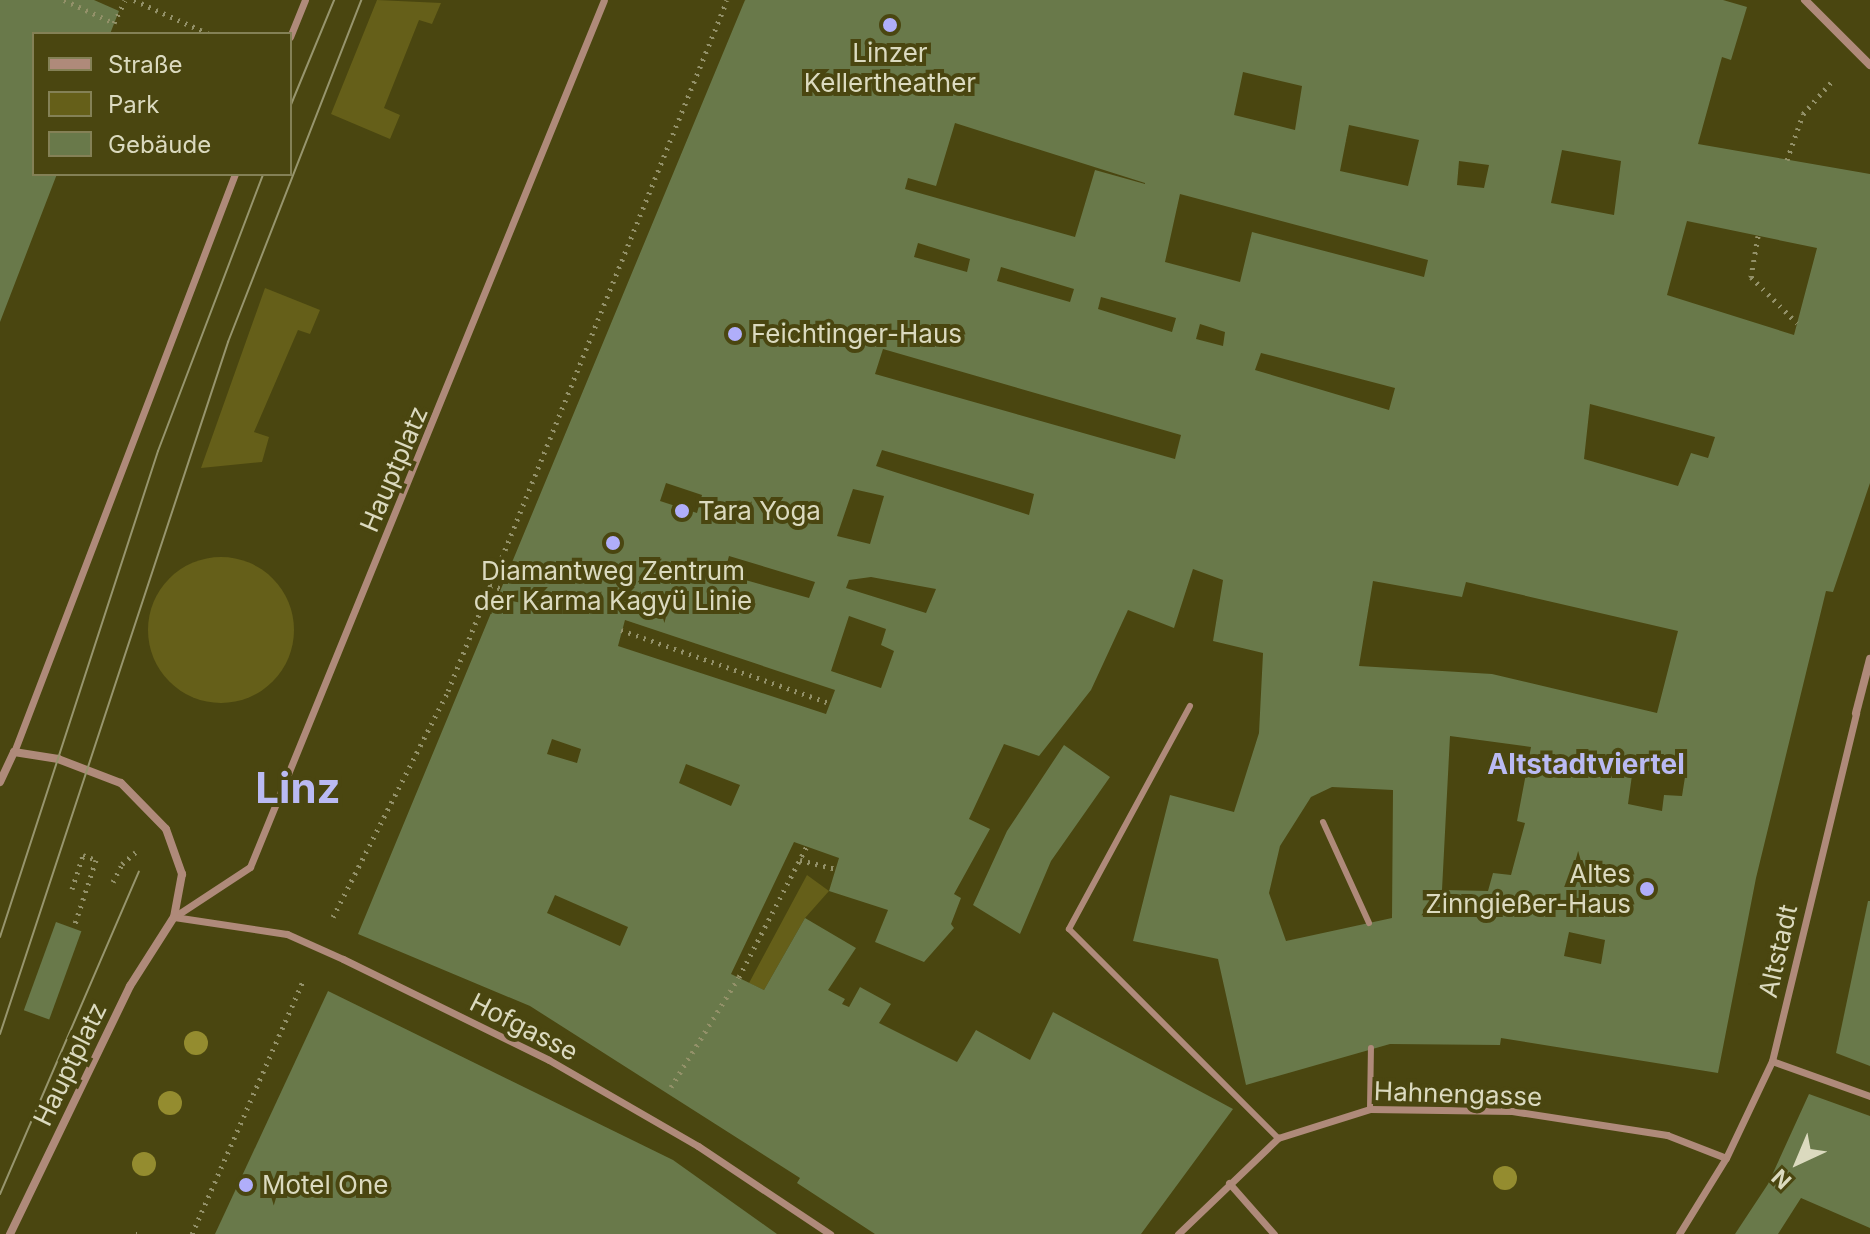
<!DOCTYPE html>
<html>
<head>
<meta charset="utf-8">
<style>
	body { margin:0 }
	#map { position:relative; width:1870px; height:1234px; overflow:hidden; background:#4a4610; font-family:Inter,sans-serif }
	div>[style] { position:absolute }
	.green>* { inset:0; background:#655f19 }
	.round { border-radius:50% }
	.building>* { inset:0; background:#69794a; transform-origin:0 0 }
	.path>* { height:5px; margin-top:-2.5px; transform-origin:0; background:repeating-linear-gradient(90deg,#939169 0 2px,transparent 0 8px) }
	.service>* { height:6px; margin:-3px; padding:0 3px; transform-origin:3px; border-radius:3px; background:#af8a7a }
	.pedestrian>* { height:7px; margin:-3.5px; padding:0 3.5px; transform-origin:3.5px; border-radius:3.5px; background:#af8a7a }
	.minor>* { height:8px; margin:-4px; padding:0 4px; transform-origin:4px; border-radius:4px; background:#af8a7a }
	.tram>* { height:2px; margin:-1px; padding:0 1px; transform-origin:1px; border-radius:1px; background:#97956d }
	.trees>* { width:24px; height:24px; margin:-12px; border-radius:50%; background:#948c2f }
	.dots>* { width:22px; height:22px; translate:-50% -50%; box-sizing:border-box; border:4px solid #4a4610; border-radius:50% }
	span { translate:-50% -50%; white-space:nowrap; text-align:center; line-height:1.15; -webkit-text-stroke:8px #4a4610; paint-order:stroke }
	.poi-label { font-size:26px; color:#dbdabf }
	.left { translate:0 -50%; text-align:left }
	.right { translate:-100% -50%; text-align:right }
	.street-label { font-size:26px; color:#dbdabf }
	.neighbourhood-label { font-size:28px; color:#babaf3; font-weight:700 }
	.town-label { font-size:42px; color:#babaf3; font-weight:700 }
	.legend { position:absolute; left:32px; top:32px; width:260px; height:144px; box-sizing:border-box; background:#4a4610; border:2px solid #848156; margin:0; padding:10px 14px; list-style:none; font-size:24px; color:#dbdabf }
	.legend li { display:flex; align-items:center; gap:16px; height:40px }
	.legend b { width:40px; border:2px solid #848156 }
	.north { position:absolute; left:1758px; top:1122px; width:80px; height:80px; -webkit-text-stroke:6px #4a4610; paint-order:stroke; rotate:224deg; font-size:22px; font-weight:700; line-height:32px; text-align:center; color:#dbdabf }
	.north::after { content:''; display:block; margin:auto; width:28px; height:36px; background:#dbdabf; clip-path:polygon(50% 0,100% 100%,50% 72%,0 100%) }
</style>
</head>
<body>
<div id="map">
	<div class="green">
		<i style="clip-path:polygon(377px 0,441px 3px,432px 24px,419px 20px,384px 108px,400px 115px,390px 139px,331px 114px)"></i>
		<i style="clip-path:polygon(265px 288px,320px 310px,310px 334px,298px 330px,254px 432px,269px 437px,262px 462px,201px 468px)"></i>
		<i class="round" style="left:148px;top:557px;width:146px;height:146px"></i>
		<i style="clip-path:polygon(807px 875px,829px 891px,805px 918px,764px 990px,749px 983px)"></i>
	</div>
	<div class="building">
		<i style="clip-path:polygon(0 0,94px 0,119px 11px,110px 34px,34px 34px,34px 174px,57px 174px,0 322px)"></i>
		<i style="clip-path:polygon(evenodd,745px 0,1723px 0,1747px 7px,1731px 60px,1722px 57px,1698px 144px,1870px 174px,1870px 483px,1833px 592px,1826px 591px,1756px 878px,1718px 1073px,1501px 1038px,1500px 1045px,1390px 1044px,1246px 1085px,1218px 959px,1133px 941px,1170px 795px,1234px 812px,1259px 733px,1263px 653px,1213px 641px,1223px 580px,1193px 569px,1174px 628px,1128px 610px,1091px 690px,1039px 756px,1004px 744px,969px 819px,990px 829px,954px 894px,961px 898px,951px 924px,954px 928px,924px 962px,875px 942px,888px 910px,829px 891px,839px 858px,794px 842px,731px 974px,764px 990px,805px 918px,856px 948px,828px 990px,845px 999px,842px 1004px,849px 1007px,860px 987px,891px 1004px,879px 1023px,957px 1062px,976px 1030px,1030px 1060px,1053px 1012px,1233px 1109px,1141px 1234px,875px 1234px,797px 1183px,800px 1178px,530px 1006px,358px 934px,745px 0,1243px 72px,1302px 86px,1295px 130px,1234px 115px,1243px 72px,745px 0,955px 123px,1145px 183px,1145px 184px,1095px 170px,1075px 237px,905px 189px,908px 178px,936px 186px,955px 123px,745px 0,1349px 125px,1419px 140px,1408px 186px,1340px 171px,1349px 125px,745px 0,1562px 150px,1621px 161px,1614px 215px,1551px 203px,1562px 150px,745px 0,1459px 161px,1489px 165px,1484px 188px,1457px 185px,1459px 161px,745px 0,1180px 194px,1428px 260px,1424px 277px,1252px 232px,1240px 282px,1165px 262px,1180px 194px,745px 0,1687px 221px,1817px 248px,1794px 335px,1667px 295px,1687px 221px,745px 0,918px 243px,970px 259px,967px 272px,914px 257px,918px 243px,745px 0,1001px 267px,1074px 289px,1070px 302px,997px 281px,1001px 267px,745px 0,1101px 297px,1176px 318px,1172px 332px,1098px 309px,1101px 297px,745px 0,1200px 324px,1225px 332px,1223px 346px,1196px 339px,1200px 324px,745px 0,883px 349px,1181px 435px,1175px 459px,875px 374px,883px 349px,745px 0,1261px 353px,1395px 388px,1389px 410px,1255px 370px,1261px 353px,745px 0,1590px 404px,1715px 437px,1708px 458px,1691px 453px,1678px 486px,1584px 459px,1590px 404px,745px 0,882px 450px,1034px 494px,1029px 515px,876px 466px,882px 450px,745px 0,666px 483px,702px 495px,697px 513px,660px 501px,666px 483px,745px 0,853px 489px,884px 496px,870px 544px,837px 536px,853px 489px,745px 0,729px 556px,815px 582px,809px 598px,724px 574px,729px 556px,745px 0,871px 577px,936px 589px,926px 613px,846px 588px,849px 580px,871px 577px,745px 0,1373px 581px,1462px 597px,1466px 582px,1678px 631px,1657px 713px,1492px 674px,1359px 666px,1373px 581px,745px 0,849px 616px,886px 629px,881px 645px,894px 651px,881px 688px,831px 671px,849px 616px,745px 0,625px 620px,835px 690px,826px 714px,618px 646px,625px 620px,745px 0,1450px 736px,1531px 747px,1517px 821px,1525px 823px,1511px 875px,1493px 873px,1488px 891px,1442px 890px,1450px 736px,745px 0,552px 739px,581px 749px,577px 763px,547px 754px,552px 739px,745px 0,686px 764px,740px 785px,731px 806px,679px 783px,686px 764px,745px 0,1633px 768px,1685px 777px,1682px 796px,1664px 795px,1662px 811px,1628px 804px,1633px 768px,745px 0,1332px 787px,1393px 790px,1392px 918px,1286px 941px,1269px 893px,1280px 846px,1311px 797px,1332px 787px,745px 0,555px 895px,628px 927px,620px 946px,547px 913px,555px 895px,745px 0,1569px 932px,1605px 940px,1601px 964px,1564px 956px,1569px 932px)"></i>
		<i style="clip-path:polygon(1064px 745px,1110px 777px,1051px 861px,1020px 934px,973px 905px,1007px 831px)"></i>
		<i style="clip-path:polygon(1868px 901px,1870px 901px,1870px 1066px,1836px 1053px)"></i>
		<i style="left:56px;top:922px;width:27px;height:94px;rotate:20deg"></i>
		<i style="clip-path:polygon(328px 991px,673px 1160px,777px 1234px,215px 1234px)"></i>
		<i style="clip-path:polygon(1809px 1094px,1870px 1116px,1870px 1228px,1801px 1198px,1778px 1234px,1735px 1234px,1768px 1184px)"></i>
	</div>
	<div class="path">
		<i style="left:64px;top:0;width:55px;rotate:24.7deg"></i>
		<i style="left:114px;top:23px;width:25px;rotate:-64deg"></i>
		<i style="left:134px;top:0;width:82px;rotate:24.4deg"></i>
		<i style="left:1787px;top:160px;width:49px;rotate:-70.8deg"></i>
		<i style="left:1803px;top:114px;width:47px;rotate:-48.5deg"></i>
		<i style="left:1758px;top:236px;width:42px;rotate:99.7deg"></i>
		<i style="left:1751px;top:277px;width:65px;rotate:45deg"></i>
		<i style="left:490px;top:585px;width:13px;rotate:18deg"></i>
		<i style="left:621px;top:630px;width:221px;rotate:19.3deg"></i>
		<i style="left:800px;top:860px;width:38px;rotate:14deg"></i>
		<i style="left:113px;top:882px;width:20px;rotate:-63deg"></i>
		<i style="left:122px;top:864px;width:18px;rotate:-41deg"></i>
		<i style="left:72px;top:889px;width:36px;rotate:-72deg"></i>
		<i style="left:83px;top:855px;width:14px;rotate:21deg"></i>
		<i style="left:96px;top:860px;width:67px;rotate:108.2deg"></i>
		<i style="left:333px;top:917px;width:254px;rotate:-63deg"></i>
		<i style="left:448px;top:691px;width:745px;rotate:-68.01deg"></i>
		<i style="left:671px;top:1087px;width:129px;rotate:-58.3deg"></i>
		<i style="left:739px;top:977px;width:148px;rotate:-62.6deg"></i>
		<i style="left:136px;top:1234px;width:1px"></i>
		<i style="left:192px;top:1234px;width:276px;rotate:-66.3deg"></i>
	</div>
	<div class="service">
		<i style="left:1190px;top:706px;width:254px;rotate:118.5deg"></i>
		<i style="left:1069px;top:929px;width:296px;rotate:45deg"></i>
		<i style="left:1323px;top:822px;width:111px;rotate:65.5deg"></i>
		<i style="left:1370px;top:1109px;width:61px;rotate:-89.1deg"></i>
	</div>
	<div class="pedestrian">
		<i style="left:290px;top:37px;width:40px;rotate:-68deg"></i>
		<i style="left:14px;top:752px;width:619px;rotate:-69.08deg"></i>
		<i style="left:174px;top:917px;width:91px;rotate:-33.3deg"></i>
		<i style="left:250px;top:867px;width:936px;rotate:-67.79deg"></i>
		<i style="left:174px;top:917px;width:114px;rotate:8.6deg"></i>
		<i style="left:287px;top:934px;width:61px;rotate:24.1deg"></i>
		<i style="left:343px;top:959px;width:229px;rotate:26.1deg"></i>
		<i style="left:549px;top:1060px;width:172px;rotate:30deg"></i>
		<i style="left:698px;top:1146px;width:159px;rotate:33.7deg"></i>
		<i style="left:1772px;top:1061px;width:104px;rotate:19.7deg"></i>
		<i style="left:1229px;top:1183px;width:68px;rotate:48.6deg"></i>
		<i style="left:1178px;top:1234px;width:139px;rotate:-43.8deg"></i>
		<i style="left:1278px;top:1138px;width:96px;rotate:-17.5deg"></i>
		<i style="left:1370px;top:1109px;width:142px;rotate:0.8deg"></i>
		<i style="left:1512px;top:1111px;width:157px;rotate:8.8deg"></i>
		<i style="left:1667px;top:1135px;width:63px;rotate:21.3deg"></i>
		<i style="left:1679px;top:1234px;width:89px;rotate:-58.3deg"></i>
		<i style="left:1726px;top:1158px;width:107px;rotate:-64.6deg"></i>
		<i style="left:1772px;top:1061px;width:358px;rotate:-76.4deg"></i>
	</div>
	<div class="minor">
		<i style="left:1805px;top:0;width:92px;rotate:45deg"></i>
		<i style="left:1856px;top:713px;width:56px;rotate:-75.5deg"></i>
		<i style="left:0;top:782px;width:33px;rotate:-65deg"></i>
		<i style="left:14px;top:752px;width:45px;rotate:9deg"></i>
		<i style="left:58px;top:759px;width:67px;rotate:20.9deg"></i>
		<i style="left:121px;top:783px;width:64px;rotate:45.6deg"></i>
		<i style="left:166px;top:829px;width:48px;rotate:70.4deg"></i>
		<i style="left:182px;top:874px;width:44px;rotate:100.5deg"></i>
		<i style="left:174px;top:917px;width:82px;rotate:122.5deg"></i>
		<i style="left:130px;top:986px;width:276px;rotate:115.8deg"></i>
	</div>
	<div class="tram">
		<i style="left:290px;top:107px;width:116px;rotate:-67.6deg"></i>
		<i style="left:0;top:937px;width:511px;rotate:-71.99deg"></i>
		<i style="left:158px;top:451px;width:296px;rotate:-69.2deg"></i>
		<i style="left:0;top:1034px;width:729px;rotate:-71.76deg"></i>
		<i style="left:228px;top:342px;width:367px;rotate:-68.7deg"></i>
		<i style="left:0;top:1194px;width:351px;rotate:-66.7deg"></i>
	</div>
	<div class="trees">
		<i style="left:196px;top:1043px"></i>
		<i style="left:170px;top:1103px"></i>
		<i style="left:144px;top:1164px"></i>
		<i style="left:1505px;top:1178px"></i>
	</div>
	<div class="dots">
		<i style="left:890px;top:25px;background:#b0aefa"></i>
		<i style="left:735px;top:334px;background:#b0aefa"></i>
		<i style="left:682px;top:511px;background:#b0aefa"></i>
		<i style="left:613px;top:543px;background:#b0aefa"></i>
		<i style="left:1647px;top:889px;background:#b0aefa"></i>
		<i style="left:246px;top:1185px;background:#b0aefa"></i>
	</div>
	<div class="poi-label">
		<span style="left:890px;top:68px">Linzer<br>Kellertheather</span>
		<span class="left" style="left:751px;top:334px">Feichtinger-Haus</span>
		<span class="left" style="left:698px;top:511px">Tara Yoga</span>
		<span style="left:613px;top:586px">Diamantweg Zentrum<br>der Karma Kagyü Linie</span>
		<span class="right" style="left:1631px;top:889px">Altes<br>Zinngießer-Haus</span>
		<span class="left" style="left:262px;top:1185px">Motel One</span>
	</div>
	<div class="street-label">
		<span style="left:394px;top:469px;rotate:-67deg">Hauptplatz</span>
		<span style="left:1778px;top:951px;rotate:-77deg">Altstadt</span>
		<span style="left:524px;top:1027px;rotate:27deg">Hofgasse</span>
		<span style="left:70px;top:1064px;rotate:-64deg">Hauptplatz</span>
		<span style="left:1458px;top:1094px;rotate:2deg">Hahnengasse</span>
	</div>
	<div class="neighbourhood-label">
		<span style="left:1586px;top:764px">Altstadtviertel</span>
	</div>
	<div class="town-label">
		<span style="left:298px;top:788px">Linz</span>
	</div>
	<ul class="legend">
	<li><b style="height:10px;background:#af8a7a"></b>Straße</li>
	<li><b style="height:22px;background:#655f19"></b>Park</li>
	<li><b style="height:22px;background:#69794a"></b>Gebäude</li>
	</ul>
	<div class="north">N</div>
</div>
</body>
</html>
